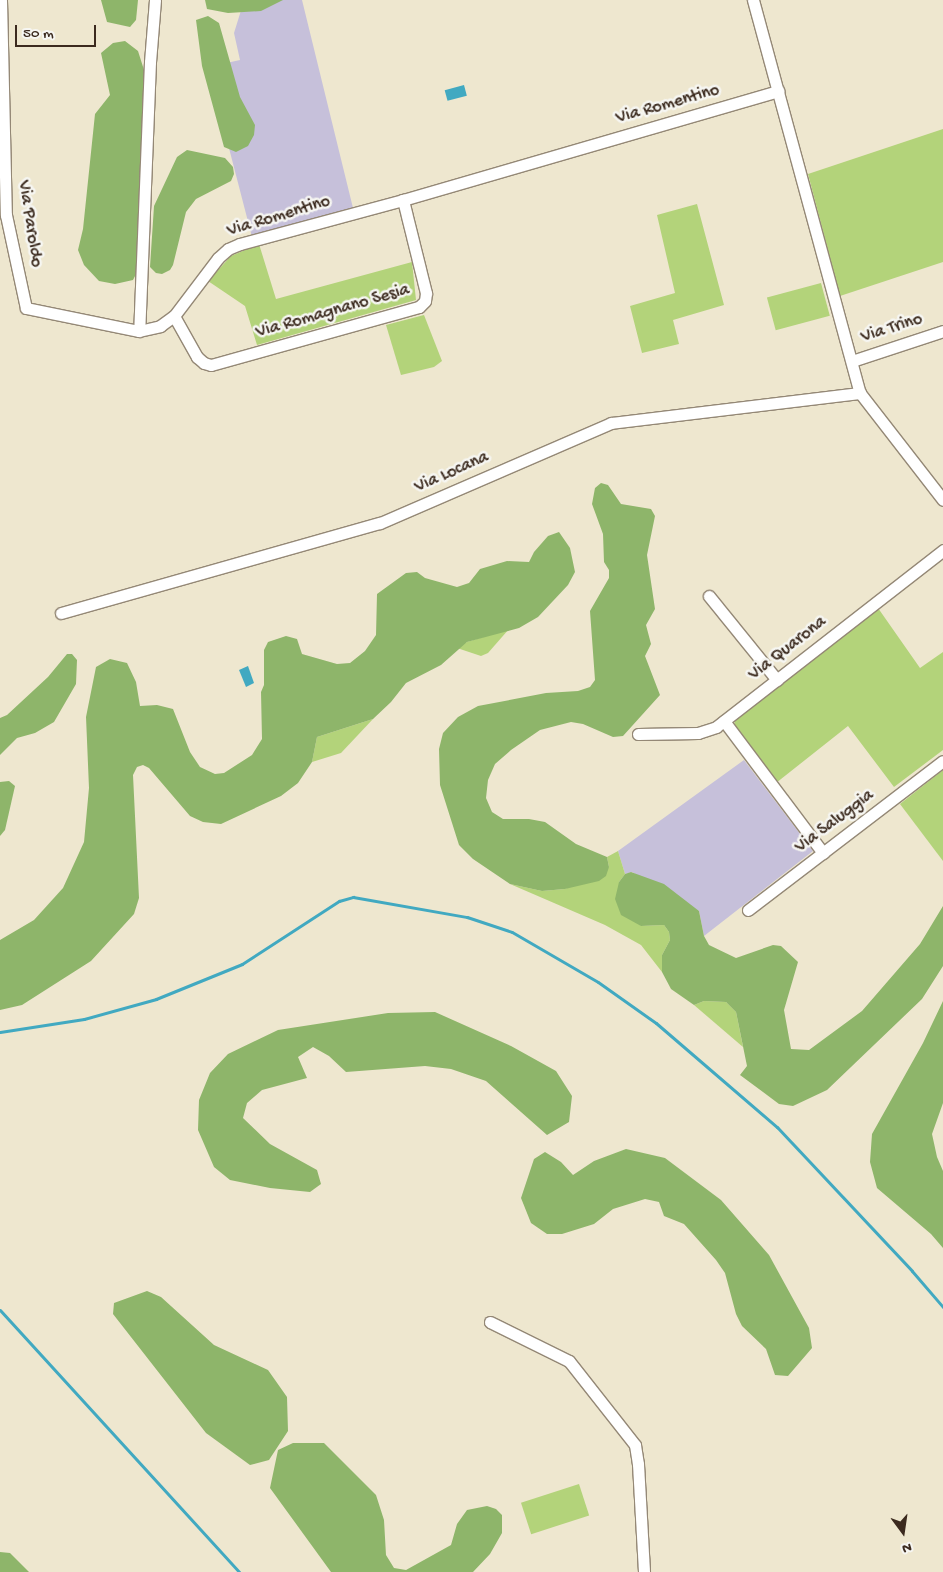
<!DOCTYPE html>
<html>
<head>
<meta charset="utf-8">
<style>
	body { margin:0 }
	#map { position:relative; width:943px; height:1572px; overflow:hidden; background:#eee7cf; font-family:"Gochi Hand",sans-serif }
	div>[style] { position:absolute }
	.industrial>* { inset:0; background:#c6c0da }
	.green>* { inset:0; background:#b3d37a; transform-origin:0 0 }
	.forest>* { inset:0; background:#8eb56a }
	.water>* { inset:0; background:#41a9c1; transform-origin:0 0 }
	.stream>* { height:3px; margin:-1.5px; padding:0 1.5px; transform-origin:1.5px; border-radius:1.5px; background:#41a9c1 }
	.roads { filter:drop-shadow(1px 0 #948876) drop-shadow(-1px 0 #948876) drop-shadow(0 1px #948876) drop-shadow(0 -1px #948876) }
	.minor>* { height:11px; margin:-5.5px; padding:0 5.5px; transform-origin:5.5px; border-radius:5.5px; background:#fff }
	span { translate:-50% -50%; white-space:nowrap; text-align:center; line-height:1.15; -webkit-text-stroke:5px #f6f6f2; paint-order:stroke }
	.street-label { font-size:18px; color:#3b2a1e }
	.north { position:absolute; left:878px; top:1507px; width:50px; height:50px; -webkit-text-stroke:4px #f6f6f2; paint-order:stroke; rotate:166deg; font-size:14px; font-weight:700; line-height:20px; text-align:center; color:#3b2a1e }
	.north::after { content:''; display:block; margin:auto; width:18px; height:22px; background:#3b2a1e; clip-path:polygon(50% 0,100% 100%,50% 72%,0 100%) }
	.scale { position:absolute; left:15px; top:25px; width:81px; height:22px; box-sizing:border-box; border:2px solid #3b2a1e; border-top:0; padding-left:6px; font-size:15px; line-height:18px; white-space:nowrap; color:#3b2a1e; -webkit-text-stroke:4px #f6f6f2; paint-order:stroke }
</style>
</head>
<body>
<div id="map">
	<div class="industrial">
		<i style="clip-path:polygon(269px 0,302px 0,353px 208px,252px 237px,208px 67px,240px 60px,234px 33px,243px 4px)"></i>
		<i style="clip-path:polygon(744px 760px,813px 851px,704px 936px,699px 911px,632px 872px,625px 874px,618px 851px)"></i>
	</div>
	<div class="green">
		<i style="clip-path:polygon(943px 129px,943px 262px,840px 296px,808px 174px)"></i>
		<i style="clip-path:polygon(697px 204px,724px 305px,673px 320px,679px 344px,642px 353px,630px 306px,675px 293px,657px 215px)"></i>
		<i style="clip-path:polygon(259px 244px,276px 299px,412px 262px,416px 300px,257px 345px,245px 306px,208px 281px,231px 256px)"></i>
		<i style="left:821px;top:283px;width:34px;height:56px;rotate:75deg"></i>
		<i style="clip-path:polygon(424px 315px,442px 361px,434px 367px,401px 375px,386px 325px)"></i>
		<i style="clip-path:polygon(878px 608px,920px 668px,943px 652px,943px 750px,894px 787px,848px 726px,776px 783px,734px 729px,735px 718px)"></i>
		<i style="clip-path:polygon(509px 629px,488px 653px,481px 656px,457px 648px,467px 642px)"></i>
		<i style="clip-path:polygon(373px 719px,341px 753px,312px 762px,317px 737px)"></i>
		<i style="clip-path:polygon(943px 770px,943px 861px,900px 804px)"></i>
		<i style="clip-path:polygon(618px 851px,625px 874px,619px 882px,641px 926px,664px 925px,669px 932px,670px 940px,662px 955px,662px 972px,641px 945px,605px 925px,510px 884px,542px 891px,565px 889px,609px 867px,607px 857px)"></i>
		<i style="clip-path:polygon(704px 1001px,726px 1002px,736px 1012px,743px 1047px,694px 1005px)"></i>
		<i style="left:579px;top:1484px;width:33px;height:61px;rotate:72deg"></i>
	</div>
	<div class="forest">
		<i style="clip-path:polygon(101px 0,138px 0,136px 20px,130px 27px,107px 22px)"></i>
		<i style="clip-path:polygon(205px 0,283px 0,261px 11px,228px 13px,207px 9px)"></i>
		<i style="clip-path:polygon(208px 16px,219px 23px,240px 97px,255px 125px,254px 135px,248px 146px,236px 152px,224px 147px,202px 66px,196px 20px)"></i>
		<i style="clip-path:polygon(125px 41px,138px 51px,144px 70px,136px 274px,133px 280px,115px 284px,99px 281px,84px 265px,78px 250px,83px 229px,95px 114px,110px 95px,101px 53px,113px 43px)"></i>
		<i style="clip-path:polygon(187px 150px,225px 158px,233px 167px,234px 174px,231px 181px,196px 199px,186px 212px,173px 265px,170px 270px,162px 274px,156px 273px,150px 267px,154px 206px,177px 157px)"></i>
		<i style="clip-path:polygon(601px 483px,608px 485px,621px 504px,651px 509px,655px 516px,647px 555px,655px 609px,646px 625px,651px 644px,645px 656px,660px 695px,623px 736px,613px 737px,583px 724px,571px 722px,540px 730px,511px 750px,495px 764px,488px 780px,486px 798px,492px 812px,503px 819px,529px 819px,545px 822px,576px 844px,607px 857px,609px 867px,606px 876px,599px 881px,565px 889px,542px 891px,510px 884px,473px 859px,459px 845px,440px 785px,439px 749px,443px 733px,458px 717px,478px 706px,546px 693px,578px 691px,590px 687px,595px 680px,590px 611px,609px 578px,609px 570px,604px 562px,603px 534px,592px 504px,595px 488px)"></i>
		<i style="clip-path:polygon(559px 532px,570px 548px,575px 572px,568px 585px,538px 617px,519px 628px,467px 642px,441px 665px,406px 683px,391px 702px,373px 719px,317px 737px,312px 762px,298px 783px,281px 796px,221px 824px,203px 822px,190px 816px,149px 768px,143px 765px,137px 767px,133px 775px,139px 898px,134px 914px,91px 961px,22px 1005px,0 1010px,0 940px,34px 920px,63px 888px,84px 842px,89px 788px,86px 717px,96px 667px,110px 659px,127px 663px,136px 682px,140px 706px,157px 705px,173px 709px,190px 752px,200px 767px,215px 774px,224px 773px,252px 755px,262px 739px,261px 692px,264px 685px,264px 650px,268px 642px,286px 636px,297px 639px,302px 654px,337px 664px,350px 663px,365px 651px,376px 635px,377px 594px,406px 573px,417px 572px,425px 578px,457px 587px,469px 583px,480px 569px,507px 561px,529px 562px,534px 552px,548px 536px)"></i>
		<i style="clip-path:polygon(67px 654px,72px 654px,77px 660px,76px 684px,54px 722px,35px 733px,17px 738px,0 755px,0 718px,7px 715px,48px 677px)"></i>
		<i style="clip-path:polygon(9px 781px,15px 786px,5px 830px,0 836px,0 782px)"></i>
		<i style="clip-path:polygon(631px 872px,664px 884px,699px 911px,704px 936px,709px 945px,736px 958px,773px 945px,781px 946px,798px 962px,784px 1010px,791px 1049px,809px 1050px,862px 1011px,920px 944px,943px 906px,943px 966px,922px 999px,827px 1090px,793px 1106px,779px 1104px,740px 1075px,747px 1066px,736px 1012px,726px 1002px,704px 1001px,694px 1005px,671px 989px,662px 972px,662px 955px,670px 940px,669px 932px,664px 925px,641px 926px,621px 915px,615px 899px,619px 882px,625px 874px)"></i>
		<i style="clip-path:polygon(943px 1001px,943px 1103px,932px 1134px,937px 1157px,943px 1171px,943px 1248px,931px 1234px,877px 1188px,870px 1162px,872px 1134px,923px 1043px)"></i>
		<i style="clip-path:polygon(435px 1012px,511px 1046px,556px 1071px,572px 1096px,569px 1122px,547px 1135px,486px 1081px,451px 1069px,425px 1066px,346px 1072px,329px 1056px,313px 1047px,298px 1057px,307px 1078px,262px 1090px,247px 1103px,243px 1118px,270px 1144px,317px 1170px,321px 1184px,310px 1192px,270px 1188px,230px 1180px,214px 1167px,198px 1130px,199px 1100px,210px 1073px,228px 1054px,278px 1030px,388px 1013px)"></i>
		<i style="clip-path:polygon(626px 1149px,665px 1158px,721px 1200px,769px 1255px,809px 1328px,812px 1348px,788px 1376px,775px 1375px,766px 1349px,742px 1326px,736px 1314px,725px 1273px,716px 1260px,684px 1224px,664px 1216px,659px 1202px,645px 1199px,613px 1209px,594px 1224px,562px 1234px,547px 1234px,531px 1223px,521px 1198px,534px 1159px,545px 1152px,561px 1162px,573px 1175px,594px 1161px)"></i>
		<i style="clip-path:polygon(147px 1291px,161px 1297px,214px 1345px,268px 1370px,287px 1397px,288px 1431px,269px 1460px,250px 1465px,206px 1433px,113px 1314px,114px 1303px)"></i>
		<i style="clip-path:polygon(293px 1443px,324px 1443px,376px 1495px,384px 1520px,386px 1555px,394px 1568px,406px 1570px,451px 1545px,457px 1524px,467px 1510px,487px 1506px,496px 1509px,502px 1515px,502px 1533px,490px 1554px,473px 1572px,331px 1572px,270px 1488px,278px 1450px)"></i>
		<i style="clip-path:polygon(0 1552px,10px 1553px,29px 1572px,0 1572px)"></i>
	</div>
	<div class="water">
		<i style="left:464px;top:85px;width:11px;height:20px;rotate:75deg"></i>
		<i style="clip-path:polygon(248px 666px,254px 683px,246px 687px,239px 670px)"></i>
	</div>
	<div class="stream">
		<i style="left:0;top:1032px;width:85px;rotate:-8.8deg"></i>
		<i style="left:84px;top:1019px;width:75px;rotate:-15.5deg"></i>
		<i style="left:156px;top:999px;width:93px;rotate:-22.1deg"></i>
		<i style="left:242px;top:964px;width:116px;rotate:-33deg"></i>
		<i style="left:339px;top:901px;width:15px;rotate:-16deg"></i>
		<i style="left:353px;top:897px;width:116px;rotate:10deg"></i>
		<i style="left:467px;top:917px;width:47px;rotate:18.4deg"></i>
		<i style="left:512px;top:932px;width:99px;rotate:30.2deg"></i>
		<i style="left:598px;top:982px;width:71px;rotate:35.3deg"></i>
		<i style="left:656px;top:1023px;width:160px;rotate:40.7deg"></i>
		<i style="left:777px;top:1127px;width:197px;rotate:46.8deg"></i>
		<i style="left:912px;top:1271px;width:48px;rotate:49.3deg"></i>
		<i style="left:0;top:1310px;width:355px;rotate:47.6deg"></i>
	</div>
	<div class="roads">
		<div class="minor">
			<i style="left:1px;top:0;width:215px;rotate:88.7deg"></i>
			<i style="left:6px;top:215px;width:95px;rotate:77.9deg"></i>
			<i style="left:26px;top:308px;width:115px;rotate:11.5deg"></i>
			<i style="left:155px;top:0;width:62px;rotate:94.6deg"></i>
			<i style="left:150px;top:62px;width:269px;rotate:92.3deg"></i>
			<i style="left:139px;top:331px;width:22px;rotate:-13deg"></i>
			<i style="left:160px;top:326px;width:17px;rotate:-36deg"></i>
			<i style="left:174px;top:316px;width:73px;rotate:-52.8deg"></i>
			<i style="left:218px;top:258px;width:13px;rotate:-42deg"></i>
			<i style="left:228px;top:249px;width:13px;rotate:-23deg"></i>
			<i style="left:240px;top:244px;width:169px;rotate:-15.1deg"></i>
			<i style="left:403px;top:200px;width:391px;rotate:-16.2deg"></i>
			<i style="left:753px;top:0;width:407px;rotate:74.8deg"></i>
			<i style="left:860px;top:393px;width:135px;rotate:52.2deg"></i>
			<i style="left:174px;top:316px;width:47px;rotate:60.7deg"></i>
			<i style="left:197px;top:357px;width:9px;rotate:41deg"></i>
			<i style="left:204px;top:363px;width:7px;rotate:16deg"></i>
			<i style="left:211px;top:365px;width:216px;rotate:-15.6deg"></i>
			<i style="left:419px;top:307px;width:8px;rotate:-45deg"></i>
			<i style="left:425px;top:301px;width:8px;rotate:-83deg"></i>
			<i style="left:426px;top:293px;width:96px;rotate:-103.9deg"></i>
			<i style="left:852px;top:361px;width:96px;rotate:-18.2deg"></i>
			<i style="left:709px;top:596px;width:108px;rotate:51deg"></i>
			<i style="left:61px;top:613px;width:331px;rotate:-15.8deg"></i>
			<i style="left:380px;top:523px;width:252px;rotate:-23.4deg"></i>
			<i style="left:611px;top:423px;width:251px;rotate:-6.9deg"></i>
			<i style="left:724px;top:721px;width:165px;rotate:53.1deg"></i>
			<i style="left:638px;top:734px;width:60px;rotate:-1deg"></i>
			<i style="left:698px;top:733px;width:19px;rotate:-18deg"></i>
			<i style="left:716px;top:727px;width:288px;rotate:-37.9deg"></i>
			<i style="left:748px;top:910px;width:245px;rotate:-37.4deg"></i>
			<i style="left:490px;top:1322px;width:88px;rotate:26.3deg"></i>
			<i style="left:569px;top:1361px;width:107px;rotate:51.8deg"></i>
			<i style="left:635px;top:1445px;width:19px;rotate:81deg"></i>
			<i style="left:638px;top:1464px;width:108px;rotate:86.8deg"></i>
		</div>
	</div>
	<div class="street-label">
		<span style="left:668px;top:105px;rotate:-16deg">Via Romentino</span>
		<span style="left:279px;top:217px;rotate:-17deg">Via Romentino</span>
		<span style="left:29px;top:224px;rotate:81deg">Via Paroldo</span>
		<span style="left:333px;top:312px;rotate:-16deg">Via Romagnano Sesia</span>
		<span style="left:892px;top:329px;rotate:-18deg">Via Trino</span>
		<span style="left:452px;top:473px;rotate:-24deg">Via Locana</span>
		<span style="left:788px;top:649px;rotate:-38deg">Via Quarona</span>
		<span style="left:835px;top:822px;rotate:-37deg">Via Saluggia</span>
	</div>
	<div class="north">N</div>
	<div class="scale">50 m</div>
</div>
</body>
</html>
